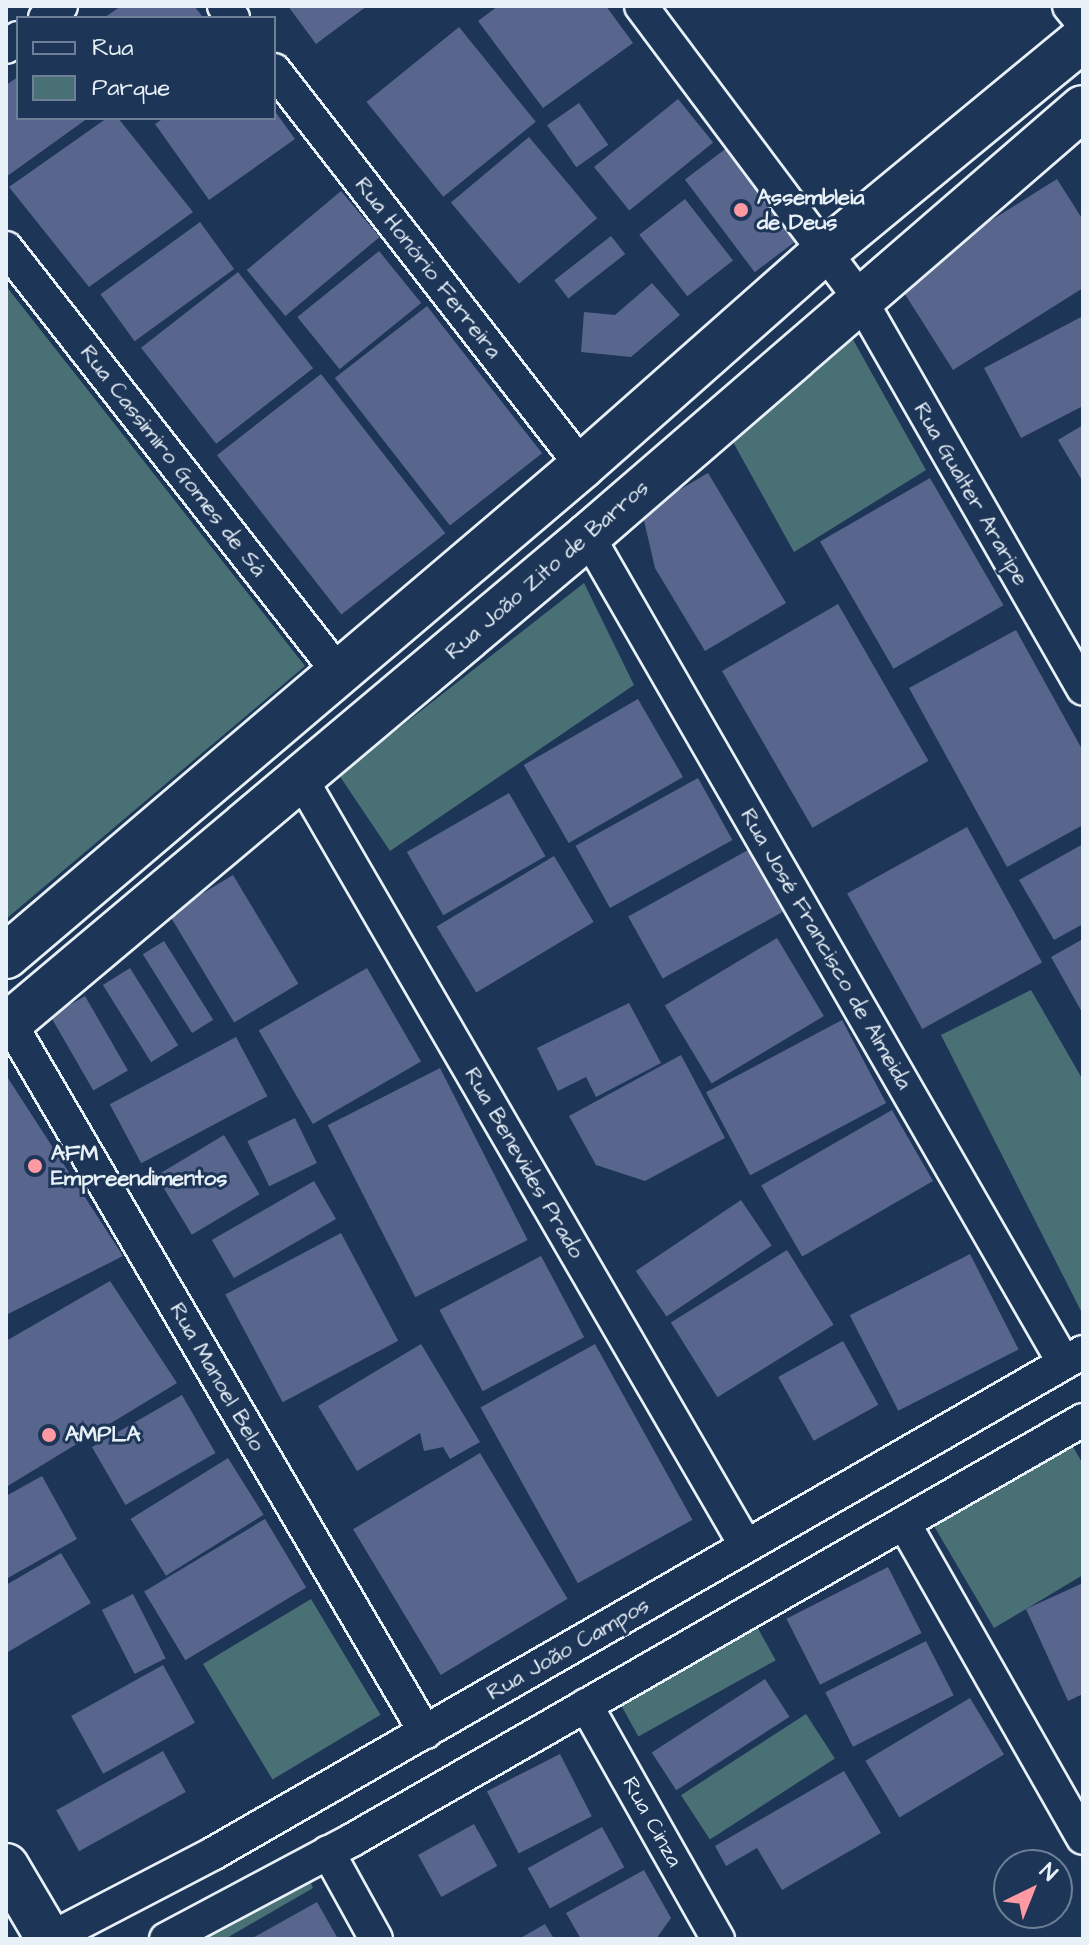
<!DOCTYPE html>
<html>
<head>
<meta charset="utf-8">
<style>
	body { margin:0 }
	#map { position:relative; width:1089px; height:1945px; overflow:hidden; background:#1d3557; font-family:"Architects Daughter",sans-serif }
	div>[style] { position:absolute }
	.green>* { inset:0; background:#497175; transform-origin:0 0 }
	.building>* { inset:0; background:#58668e; transform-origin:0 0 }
	.roads { filter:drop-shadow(2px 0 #e8f1f8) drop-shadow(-2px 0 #e8f1f8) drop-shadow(0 2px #e8f1f8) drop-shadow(0 -2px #e8f1f8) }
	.street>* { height:32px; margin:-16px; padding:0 16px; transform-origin:16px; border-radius:16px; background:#1d3557 }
	.secondary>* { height:44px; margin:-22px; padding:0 22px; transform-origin:22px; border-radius:22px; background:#1d3557 }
	.dots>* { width:22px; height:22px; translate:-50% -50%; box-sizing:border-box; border:4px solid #1d3557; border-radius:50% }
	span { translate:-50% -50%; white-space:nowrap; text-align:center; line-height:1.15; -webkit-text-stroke:6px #1d3557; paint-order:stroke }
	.poi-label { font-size:22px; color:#e8f1f8; font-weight:700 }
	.left { translate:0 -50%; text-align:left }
	.street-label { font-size:22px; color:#e8f1f8 }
	.frame { position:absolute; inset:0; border:8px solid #e8f1f8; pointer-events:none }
	.legend { position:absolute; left:16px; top:16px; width:260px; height:104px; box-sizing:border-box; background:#1d3557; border:2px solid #6e8097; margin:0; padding:10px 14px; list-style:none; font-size:24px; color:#e8f1f8 }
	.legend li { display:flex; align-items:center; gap:16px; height:40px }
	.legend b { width:40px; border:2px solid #6e8097 }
	.north { position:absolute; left:993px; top:1849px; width:80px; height:80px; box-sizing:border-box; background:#1d3557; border:2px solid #6e8097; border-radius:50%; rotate:43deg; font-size:22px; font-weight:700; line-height:32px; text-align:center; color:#e8f1f8 }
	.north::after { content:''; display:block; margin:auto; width:28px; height:36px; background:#ff9aa2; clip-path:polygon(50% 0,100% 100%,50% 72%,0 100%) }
</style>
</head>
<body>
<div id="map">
	<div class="green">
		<i style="clip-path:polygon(6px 286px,305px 666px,6px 919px)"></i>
		<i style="clip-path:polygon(851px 336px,926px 470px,794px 552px,733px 442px)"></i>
		<i style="clip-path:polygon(584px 583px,634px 685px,390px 851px,339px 775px)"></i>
		<i style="clip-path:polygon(1031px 990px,1083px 1080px,1083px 1315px,941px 1035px)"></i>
		<i style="clip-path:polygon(1069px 1440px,1083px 1464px,1083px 1575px,994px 1628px,931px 1521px)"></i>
		<i style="left:311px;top:1599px;width:135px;height:126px;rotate:59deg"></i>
		<i style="left:750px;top:1614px;width:53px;height:157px;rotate:61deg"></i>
		<i style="left:806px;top:1714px;width:53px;height:149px;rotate:57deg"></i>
		<i style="clip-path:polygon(306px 1871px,313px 1888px,225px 1939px,188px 1939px)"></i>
	</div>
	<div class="building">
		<i style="clip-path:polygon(121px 6px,194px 6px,202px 16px,104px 18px)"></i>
		<i style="clip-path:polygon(288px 6px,367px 6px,316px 44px)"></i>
		<i style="clip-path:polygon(498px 6px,606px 6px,633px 43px,543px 108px,478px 21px)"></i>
		<i style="left:459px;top:27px;width:122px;height:119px;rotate:51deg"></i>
		<i style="clip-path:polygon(18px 77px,18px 118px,88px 118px,6px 177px,6px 85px)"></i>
		<i style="left:678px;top:99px;width:56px;height:108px;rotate:51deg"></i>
		<i style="left:579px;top:103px;width:51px;height:39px;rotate:55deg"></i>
		<i style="clip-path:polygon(274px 110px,295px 139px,209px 200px,155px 124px,164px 118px,274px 118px)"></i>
		<i style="clip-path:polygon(107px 118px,118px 118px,193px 212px,89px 287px,9px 187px)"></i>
		<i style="left:529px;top:137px;width:106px;height:102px;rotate:50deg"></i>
		<i style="left:728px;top:147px;width:116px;height:54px;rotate:53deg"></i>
		<i style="clip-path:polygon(1057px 179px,1083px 220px,1083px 288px,953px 370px,896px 280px)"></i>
		<i style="left:341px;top:191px;width:60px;height:123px;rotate:50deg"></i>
		<i style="left:685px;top:199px;width:78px;height:58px;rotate:52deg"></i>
		<i style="left:200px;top:222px;width:58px;height:123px;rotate:54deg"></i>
		<i style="left:611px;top:236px;width:23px;height:72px;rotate:52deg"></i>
		<i style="left:379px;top:251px;width:67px;height:105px;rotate:51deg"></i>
		<i style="left:238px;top:272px;width:122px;height:123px;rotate:52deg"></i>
		<i style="clip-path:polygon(652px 283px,680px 315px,631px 357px,581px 352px,584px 312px,615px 315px)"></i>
		<i style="left:427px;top:306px;width:187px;height:117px;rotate:52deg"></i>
		<i style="clip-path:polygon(1083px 316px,1083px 406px,1021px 438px,984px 368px)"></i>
		<i style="left:321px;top:374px;width:202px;height:132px;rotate:52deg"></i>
		<i style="clip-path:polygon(1083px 425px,1083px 482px,1058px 440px)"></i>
		<i style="clip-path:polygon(708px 473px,786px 603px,705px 651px,655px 568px,642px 512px)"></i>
		<i style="left:930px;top:478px;width:147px;height:127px;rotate:60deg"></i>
		<i style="left:838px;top:604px;width:181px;height:134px;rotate:60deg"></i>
		<i style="clip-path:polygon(1016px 630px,1083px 751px,1083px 825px,1007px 867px,909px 688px)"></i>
		<i style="left:638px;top:699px;width:90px;height:132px;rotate:60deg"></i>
		<i style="left:698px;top:778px;width:71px;height:140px;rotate:61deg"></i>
		<i style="left:509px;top:793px;width:73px;height:118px;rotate:60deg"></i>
		<i style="left:967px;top:827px;width:155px;height:137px;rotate:61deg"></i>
		<i style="clip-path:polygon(1083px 844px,1083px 924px,1054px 940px,1019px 880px)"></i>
		<i style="left:748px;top:850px;width:71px;height:137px;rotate:61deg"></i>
		<i style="left:554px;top:856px;width:77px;height:137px;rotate:59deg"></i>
		<i style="left:233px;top:875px;width:127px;height:75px;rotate:59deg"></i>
		<i style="left:777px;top:938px;width:91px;height:131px;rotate:59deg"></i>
		<i style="clip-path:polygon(1083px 939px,1083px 1014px,1051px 957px)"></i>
		<i style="left:164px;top:941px;width:93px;height:25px;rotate:58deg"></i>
		<i style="left:130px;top:968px;width:91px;height:32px;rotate:58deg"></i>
		<i style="left:367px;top:968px;width:108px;height:125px;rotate:60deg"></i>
		<i style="left:85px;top:996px;width:86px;height:40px;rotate:60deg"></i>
		<i style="clip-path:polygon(629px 1003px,661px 1063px,596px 1097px,586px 1077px,558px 1091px,537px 1048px)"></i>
		<i style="left:842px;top:1020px;width:94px;height:154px;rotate:62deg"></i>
		<i style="left:236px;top:1037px;width:67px;height:143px;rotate:62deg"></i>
		<i style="clip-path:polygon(681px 1055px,725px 1138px,645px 1181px,596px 1165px,569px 1116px)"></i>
		<i style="left:440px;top:1068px;width:193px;height:126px;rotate:63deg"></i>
		<i style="clip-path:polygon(6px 1075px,123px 1256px,6px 1315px)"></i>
		<i style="left:892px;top:1110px;width:82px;height:151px;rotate:60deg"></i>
		<i style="left:295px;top:1118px;width:50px;height:53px;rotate:64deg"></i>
		<i style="left:224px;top:1135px;width:69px;height:79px;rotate:59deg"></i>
		<i style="left:314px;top:1181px;width:44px;height:118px;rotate:60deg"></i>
		<i style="left:741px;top:1200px;width:55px;height:127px;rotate:56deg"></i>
		<i style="left:341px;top:1233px;width:122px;height:131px;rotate:62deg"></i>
		<i style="left:787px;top:1250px;width:88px;height:137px;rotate:58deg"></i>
		<i style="left:970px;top:1254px;width:107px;height:135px;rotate:63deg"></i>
		<i style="left:541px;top:1256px;width:92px;height:115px;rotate:62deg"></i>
		<i style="clip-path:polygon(110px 1281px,177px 1383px,6px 1487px,6px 1341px)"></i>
		<i style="left:843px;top:1341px;width:73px;height:74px;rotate:61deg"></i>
		<i style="clip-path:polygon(421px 1344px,480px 1442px,450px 1459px,443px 1447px,424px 1451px,420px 1433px,357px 1471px,318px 1406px)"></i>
		<i style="left:595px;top:1344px;width:201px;height:131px;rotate:61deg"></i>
		<i style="left:182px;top:1395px;width:67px;height:104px;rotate:60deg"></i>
		<i style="left:480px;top:1453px;width:170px;height:148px;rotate:59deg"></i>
		<i style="left:228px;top:1458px;width:67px;height:115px;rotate:58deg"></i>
		<i style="clip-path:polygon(42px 1476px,77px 1539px,6px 1579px,6px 1496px)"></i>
		<i style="left:265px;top:1519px;width:80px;height:141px;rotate:59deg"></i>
		<i style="clip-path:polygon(61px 1553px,91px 1603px,8px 1652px,6px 1585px)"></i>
		<i style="left:888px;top:1567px;width:74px;height:114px;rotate:63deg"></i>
		<i style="clip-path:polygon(1083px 1583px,1083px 1694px,1068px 1701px,1026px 1609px)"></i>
		<i style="left:133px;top:1594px;width:72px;height:35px;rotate:63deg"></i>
		<i style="left:926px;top:1641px;width:61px;height:113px;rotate:63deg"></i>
		<i style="left:163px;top:1665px;width:66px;height:105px;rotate:61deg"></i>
		<i style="left:765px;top:1679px;width:45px;height:135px;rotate:57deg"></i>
		<i style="left:970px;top:1698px;width:66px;height:122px;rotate:59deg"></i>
		<i style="left:163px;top:1751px;width:47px;height:122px;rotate:61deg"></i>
		<i style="left:560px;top:1754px;width:70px;height:82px;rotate:63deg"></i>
		<i style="clip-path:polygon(844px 1771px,881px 1833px,782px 1890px,757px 1848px,726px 1866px,715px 1846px)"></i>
		<i style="left:474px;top:1824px;width:48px;height:64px;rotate:61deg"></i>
		<i style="left:602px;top:1827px;width:46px;height:85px;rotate:61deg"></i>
		<i style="clip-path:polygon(644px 1870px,671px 1918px,656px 1939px,581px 1939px,566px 1913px)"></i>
		<i style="clip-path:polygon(317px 1902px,338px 1939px,251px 1939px)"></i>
		<i style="clip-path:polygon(545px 1924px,554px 1939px,519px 1939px)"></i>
	</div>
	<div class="roads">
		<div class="street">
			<i style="left:224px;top:6px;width:15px;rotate:53deg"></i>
			<i style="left:641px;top:6px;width:366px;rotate:53.2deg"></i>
			<i style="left:860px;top:299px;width:449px;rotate:60.2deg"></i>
			<i style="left:1069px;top:6px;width:22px;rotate:51deg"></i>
			<i style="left:45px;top:18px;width:20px;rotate:-37deg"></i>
			<i style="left:6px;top:47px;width:15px;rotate:-37deg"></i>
			<i style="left:274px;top:70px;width:502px;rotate:52.13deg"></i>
			<i style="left:6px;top:248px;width:540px;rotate:51.92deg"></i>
			<i style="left:588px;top:536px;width:954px;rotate:60.08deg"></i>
			<i style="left:302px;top:780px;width:885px;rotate:59.9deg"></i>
			<i style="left:10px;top:1023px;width:822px;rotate:59.66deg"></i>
			<i style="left:904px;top:1523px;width:362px;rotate:60.4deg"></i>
			<i style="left:586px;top:1705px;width:269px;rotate:60.6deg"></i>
			<i style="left:328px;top:1852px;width:99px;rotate:61.1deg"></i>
			<i style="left:49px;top:1939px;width:186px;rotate:-27.5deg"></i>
			<i style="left:214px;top:1853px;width:1003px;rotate:-29.96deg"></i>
			<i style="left:166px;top:1939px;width:211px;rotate:-28deg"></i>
			<i style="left:352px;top:1840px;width:843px;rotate:-29.88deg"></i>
		</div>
		<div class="secondary">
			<i style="left:6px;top:956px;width:756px;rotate:-40.39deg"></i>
			<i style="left:582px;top:466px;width:320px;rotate:-41.5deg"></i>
			<i style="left:822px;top:254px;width:338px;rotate:-39.5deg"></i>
			<i style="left:6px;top:1026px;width:761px;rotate:-40.09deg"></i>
			<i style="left:588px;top:536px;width:654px;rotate:-40.85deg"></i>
			<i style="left:6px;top:1866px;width:85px;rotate:59.5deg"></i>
		</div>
	</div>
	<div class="dots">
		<i style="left:741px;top:210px;background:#ff9aa2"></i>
		<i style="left:35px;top:1166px;background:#ff9aa2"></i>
		<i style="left:49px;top:1435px;background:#ff9aa2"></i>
	</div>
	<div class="poi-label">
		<span class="left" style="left:757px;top:210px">Assembleia<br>de Deus</span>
		<span class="left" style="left:51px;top:1166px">AFM<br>Empreendimentos</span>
		<span class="left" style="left:65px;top:1435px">AMPLA</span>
	</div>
	<div class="street-label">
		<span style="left:428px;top:268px;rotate:52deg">Rua Honório Ferreira</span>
		<span style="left:173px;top:461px;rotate:52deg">Rua Cassimiro Gomes de Sá</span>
		<span style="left:971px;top:494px;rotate:60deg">Rua Gualter Araripe</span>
		<span style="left:547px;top:570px;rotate:-41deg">Rua João Zito de Barros</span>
		<span style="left:826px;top:949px;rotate:60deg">Rua José Francisco de Almeida</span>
		<span style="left:524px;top:1163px;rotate:60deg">Rua Benevides Prado</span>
		<span style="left:217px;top:1377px;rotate:60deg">Rua Manoel Belo</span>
		<span style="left:568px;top:1649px;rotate:-30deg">Rua João Campos</span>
		<span style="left:652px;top:1822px;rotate:61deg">Rua Cinza</span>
	</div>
	<div class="frame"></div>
	<ul class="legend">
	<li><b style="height:10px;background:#1d3557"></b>Rua</li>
	<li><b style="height:22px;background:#497175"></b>Parque</li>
	</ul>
	<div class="north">N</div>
</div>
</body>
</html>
